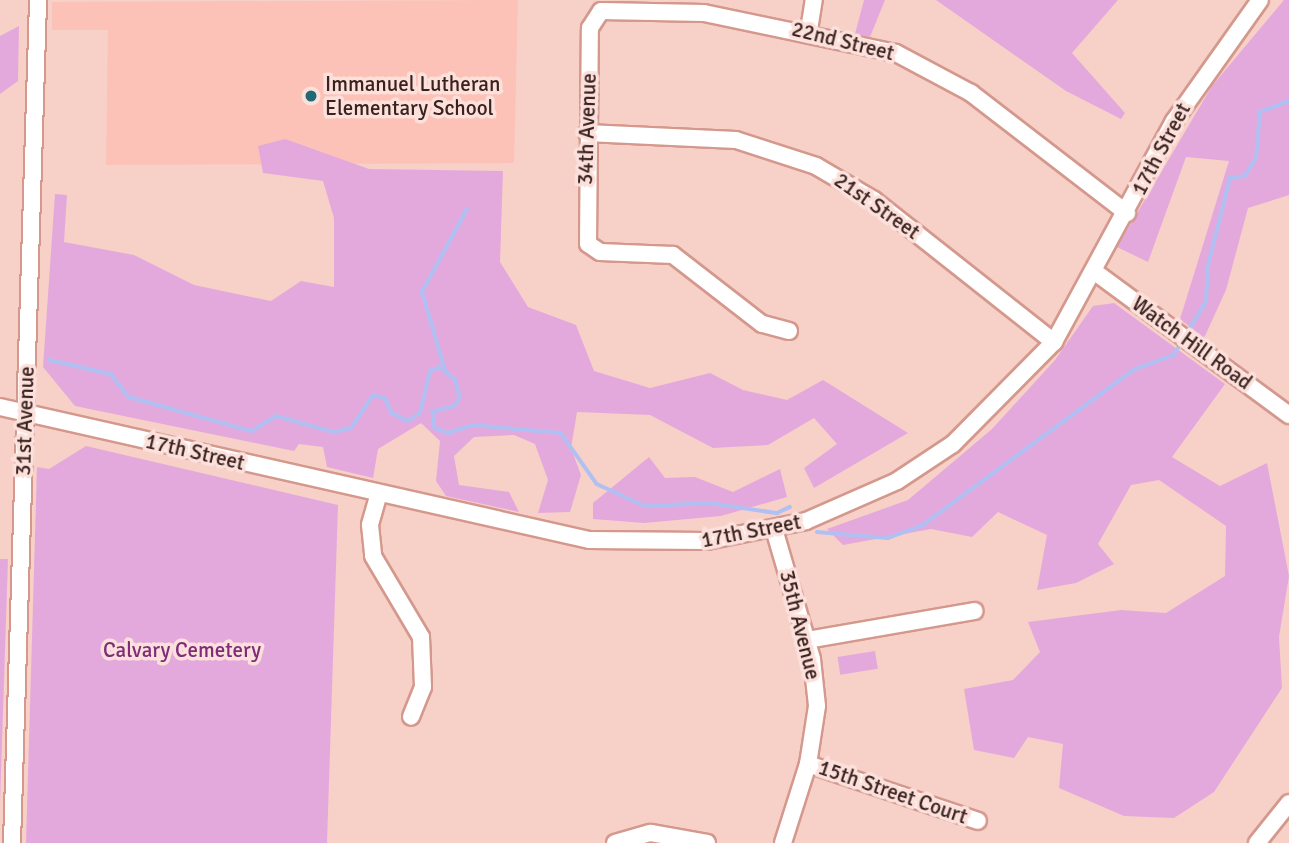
<!DOCTYPE html>
<html>
<head>
<meta charset="utf-8">
<style>
	body { margin:0 }
	#map { position:relative; width:1289px; height:843px; overflow:hidden; background:#f7d0c8; font-family:Signika,sans-serif }
	div>[style] { position:absolute }
	.built>* { inset:0; background:#fcc2b7 }
	.green>* { inset:0; background:#e4a9dc; transform-origin:0 0 }
	.stream>* { height:3.5px; margin:-1.75px; padding:0 1.75px; transform-origin:1.75px; border-radius:1.75px; background:#b1c0f2 }
	.roads { filter:drop-shadow(2px 0 #d4988c) drop-shadow(-2px 0 #d4988c) drop-shadow(0 2px #d4988c) drop-shadow(0 -2px #d4988c) }
	.minor>* { height:16px; margin:-8px; padding:0 8px; transform-origin:8px; border-radius:8px; background:#fff }
	.dots>* { width:19px; height:19px; translate:-50% -50%; box-sizing:border-box; border:4px solid #fbe0db; border-radius:50% }
	span { translate:-50% -50%; white-space:nowrap; text-align:center; line-height:1.15; -webkit-text-stroke:7px #fbe0db; paint-order:stroke }
	.street-label { font-size:21px; color:#39211d }
	.poi-label { font-size:21px; color:#39211d }
	.left { translate:0 -50%; text-align:left }
	.park-label { font-size:21px; color:#802b79 }
</style>
</head>
<body>
<div id="map">
	<div class="built">
		<i style="clip-path:polygon(518px 0,514px 163px,106px 165px,108px 30px,52px 30px,52px 2px)"></i>
	</div>
	<div class="green">
		<i style="clip-path:polygon(864px 0,885px 0,870px 37px,855px 34px)"></i>
		<i style="clip-path:polygon(936px 0,1118px 0,1072px 53px,1125px 113px,1121px 119px,1066px 91px)"></i>
		<i style="clip-path:polygon(1284px 0,1289px 0,1289px 195px,1248px 208px,1226px 290px,1204px 338px,1180px 319px,1229px 161px,1186px 157px,1148px 262px,1117px 247px,1212px 86px)"></i>
		<i style="clip-path:polygon(19px 26px,18px 81px,0 94px,0 36px)"></i>
		<i style="clip-path:polygon(285px 139px,369px 169px,503px 171px,500px 262px,528px 307px,576px 325px,594px 371px,650px 388px,710px 373px,743px 390px,787px 400px,823px 380px,908px 433px,814px 488px,804px 468px,837px 444px,814px 418px,768px 445px,713px 448px,650px 415px,577px 412px,571px 448px,581px 475px,570px 512px,538px 513px,548px 480px,535px 444px,514px 435px,474px 437px,454px 456px,459px 485px,509px 492px,519px 512px,446px 496px,436px 481px,440px 441px,421px 423px,378px 449px,373px 478px,327px 467px,323px 447px,299px 444px,294px 451px,75px 406px,43px 367px,55px 194px,67px 195px,64px 242px,134px 255px,194px 285px,271px 301px,301px 281px,334px 287px,334px 218px,323px 181px,263px 173px,258px 146px)"></i>
		<i style="clip-path:polygon(1114px 303px,1225px 384px,1172px 457px,1220px 486px,1267px 463px,1289px 576px,1279px 637px,1282px 688px,1214px 792px,1174px 818px,1124px 816px,1059px 788px,1063px 744px,1028px 737px,1014px 758px,974px 750px,964px 689px,1013px 680px,1040px 652px,1028px 622px,1121px 610px,1166px 613px,1225px 576px,1226px 526px,1159px 480px,1131px 485px,1098px 544px,1114px 564px,1076px 583px,1037px 590px,1047px 535px,998px 512px,972px 537px,931px 529px,843px 545px,827px 529px,908px 500px,992px 429px,1055px 360px,1093px 306px)"></i>
		<i style="clip-path:polygon(86px 446px,338px 505px,327px 843px,26px 843px,37px 467px,49px 469px)"></i>
		<i style="clip-path:polygon(649px 457px,665px 478px,695px 477px,733px 492px,780px 469px,787px 497px,721px 516px,644px 523px,593px 519px,593px 503px)"></i>
		<i style="clip-path:polygon(0 559px,8px 559px,0 803px)"></i>
		<i style="left:875px;top:651px;width:18px;height:38px;rotate:81deg"></i>
	</div>
	<div class="stream">
		<i style="left:1187px;top:333px;width:37px;rotate:-59deg"></i>
		<i style="left:1206px;top:301px;width:36px;rotate:-87deg"></i>
		<i style="left:1208px;top:265px;width:90px;rotate:-75.8deg"></i>
		<i style="left:1230px;top:178px;width:15px;rotate:-8deg"></i>
		<i style="left:1245px;top:176px;width:21px;rotate:-59deg"></i>
		<i style="left:1256px;top:158px;width:46px;rotate:-85deg"></i>
		<i style="left:1260px;top:112px;width:31px;rotate:-21deg"></i>
		<i style="left:49px;top:360px;width:64px;rotate:12.7deg"></i>
		<i style="left:111px;top:374px;width:29px;rotate:52deg"></i>
		<i style="left:129px;top:397px;width:128px;rotate:15.5deg"></i>
		<i style="left:252px;top:431px;width:28px;rotate:-32deg"></i>
		<i style="left:276px;top:416px;width:60px;rotate:15.4deg"></i>
		<i style="left:334px;top:432px;width:17px;rotate:-13deg"></i>
		<i style="left:351px;top:428px;width:40px;rotate:-56deg"></i>
		<i style="left:373px;top:395px;width:12px;rotate:14deg"></i>
		<i style="left:385px;top:398px;width:17px;rotate:65deg"></i>
		<i style="left:392px;top:413px;width:18px;rotate:27deg"></i>
		<i style="left:408px;top:421px;width:14px;rotate:-34deg"></i>
		<i style="left:420px;top:413px;width:43px;rotate:-76.6deg"></i>
		<i style="left:430px;top:371px;width:11px;rotate:-22deg"></i>
		<i style="left:440px;top:367px;width:19px;rotate:39deg"></i>
		<i style="left:455px;top:379px;width:18px;rotate:74deg"></i>
		<i style="left:460px;top:396px;width:11px;rotate:112deg"></i>
		<i style="left:456px;top:406px;width:24px;rotate:165deg"></i>
		<i style="left:433px;top:412px;width:16px;rotate:83deg"></i>
		<i style="left:435px;top:428px;width:14px;rotate:21deg"></i>
		<i style="left:448px;top:433px;width:26px;rotate:-18deg"></i>
		<i style="left:473px;top:425px;width:88px;rotate:5.2deg"></i>
		<i style="left:561px;top:433px;width:62px;rotate:54.8deg"></i>
		<i style="left:597px;top:484px;width:53px;rotate:24.6deg"></i>
		<i style="left:645px;top:506px;width:64px;rotate:-2.7deg"></i>
		<i style="left:709px;top:503px;width:69px;rotate:8.4deg"></i>
		<i style="left:777px;top:513px;width:14px;rotate:-25deg"></i>
		<i style="left:445px;top:371px;width:82px;rotate:-106.2deg"></i>
		<i style="left:422px;top:292px;width:94px;rotate:-61.5deg"></i>
		<i style="left:817px;top:532px;width:71px;rotate:4.8deg"></i>
		<i style="left:888px;top:538px;width:37px;rotate:-20deg"></i>
		<i style="left:923px;top:525px;width:261px;rotate:-36.4deg"></i>
		<i style="left:1133px;top:370px;width:44px;rotate:-20.1deg"></i>
		<i style="left:1174px;top:355px;width:14px;rotate:-60deg"></i>
	</div>
	<div class="roads">
		<div class="minor">
			<i style="left:809px;top:30px;width:30px;rotate:-81deg"></i>
			<i style="left:587px;top:133px;width:149px;rotate:2.7deg"></i>
			<i style="left:736px;top:140px;width:84px;rotate:18deg"></i>
			<i style="left:816px;top:166px;width:67px;rotate:30.4deg"></i>
			<i style="left:874px;top:200px;width:229px;rotate:38.3deg"></i>
			<i style="left:1095px;top:272px;width:241px;rotate:36.4deg"></i>
			<i style="left:789px;top:331px;width:28px;rotate:-165deg"></i>
			<i style="left:762px;top:324px;width:113px;rotate:-142.2deg"></i>
			<i style="left:673px;top:255px;width:73px;rotate:-177.6deg"></i>
			<i style="left:600px;top:252px;width:14px;rotate:-146deg"></i>
			<i style="left:588px;top:244px;width:216px;rotate:-89.5deg"></i>
			<i style="left:590px;top:28px;width:20px;rotate:-57deg"></i>
			<i style="left:601px;top:11px;width:103px;rotate:1.1deg"></i>
			<i style="left:704px;top:13px;width:196px;rotate:11.8deg"></i>
			<i style="left:896px;top:53px;width:85px;rotate:28.1deg"></i>
			<i style="left:971px;top:93px;width:197px;rotate:37.6deg"></i>
			<i style="left:0;top:407px;width:604px;rotate:12.72deg"></i>
			<i style="left:589px;top:540px;width:118px;rotate:0.5deg"></i>
			<i style="left:707px;top:541px;width:101px;rotate:-11.4deg"></i>
			<i style="left:806px;top:521px;width:99px;rotate:-23.7deg"></i>
			<i style="left:897px;top:481px;width:67px;rotate:-33.5deg"></i>
			<i style="left:953px;top:444px;width:144px;rotate:-45.3deg"></i>
			<i style="left:1054px;top:342px;width:251px;rotate:-61.5deg"></i>
			<i style="left:1174px;top:121px;width:148px;rotate:-54.6deg"></i>
			<i style="left:379px;top:493px;width:33px;rotate:106deg"></i>
			<i style="left:370px;top:525px;width:31px;rotate:84deg"></i>
			<i style="left:373px;top:556px;width:94px;rotate:59.3deg"></i>
			<i style="left:421px;top:637px;width:50px;rotate:87.7deg"></i>
			<i style="left:423px;top:687px;width:32px;rotate:112deg"></i>
			<i style="left:774px;top:529px;width:135px;rotate:73.7deg"></i>
			<i style="left:812px;top:659px;width:47px;rotate:83.9deg"></i>
			<i style="left:817px;top:706px;width:59px;rotate:98.8deg"></i>
			<i style="left:808px;top:764px;width:83px;rotate:107.6deg"></i>
			<i style="left:807px;top:640px;width:170px;rotate:-9.8deg"></i>
			<i style="left:808px;top:764px;width:179px;rotate:18.5deg"></i>
			<i style="left:12px;top:843px;width:843px;rotate:-88.23deg"></i>
			<i style="left:615px;top:843px;width:37px;rotate:-16deg"></i>
			<i style="left:651px;top:833px;width:57px;rotate:10.1deg"></i>
			<i style="left:1257px;top:843px;width:51px;rotate:-51.3deg"></i>
		</div>
	</div>
	<div class="dots">
		<i style="left:311px;top:96px;background:#206975"></i>
	</div>
	<div class="street-label">
		<span style="left:843px;top:41px;rotate:14deg">22nd Street</span>
		<span style="left:587px;top:129px;rotate:-88deg">34th Avenue</span>
		<span style="left:1161px;top:149px;rotate:-62deg">17th Street</span>
		<span style="left:877px;top:206px;rotate:35deg">21st Street</span>
		<span style="left:1192px;top:343px;rotate:36deg">Watch Hill Road</span>
		<span style="left:25px;top:421px;rotate:-88deg">31st Avenue</span>
		<span style="left:195px;top:452px;rotate:13deg">17th Street</span>
		<span style="left:751px;top:531px;rotate:-11deg">17th Street</span>
		<span style="left:800px;top:625px;rotate:76deg">35th Avenue</span>
		<span style="left:893px;top:792px;rotate:19deg">15th Street Court</span>
	</div>
	<div class="poi-label">
		<span class="left" style="left:325px;top:96px">Immanuel Lutheran<br>Elementary School</span>
	</div>
	<div class="park-label">
		<span style="left:182px;top:650px">Calvary Cemetery</span>
	</div>
</div>
</body>
</html>
